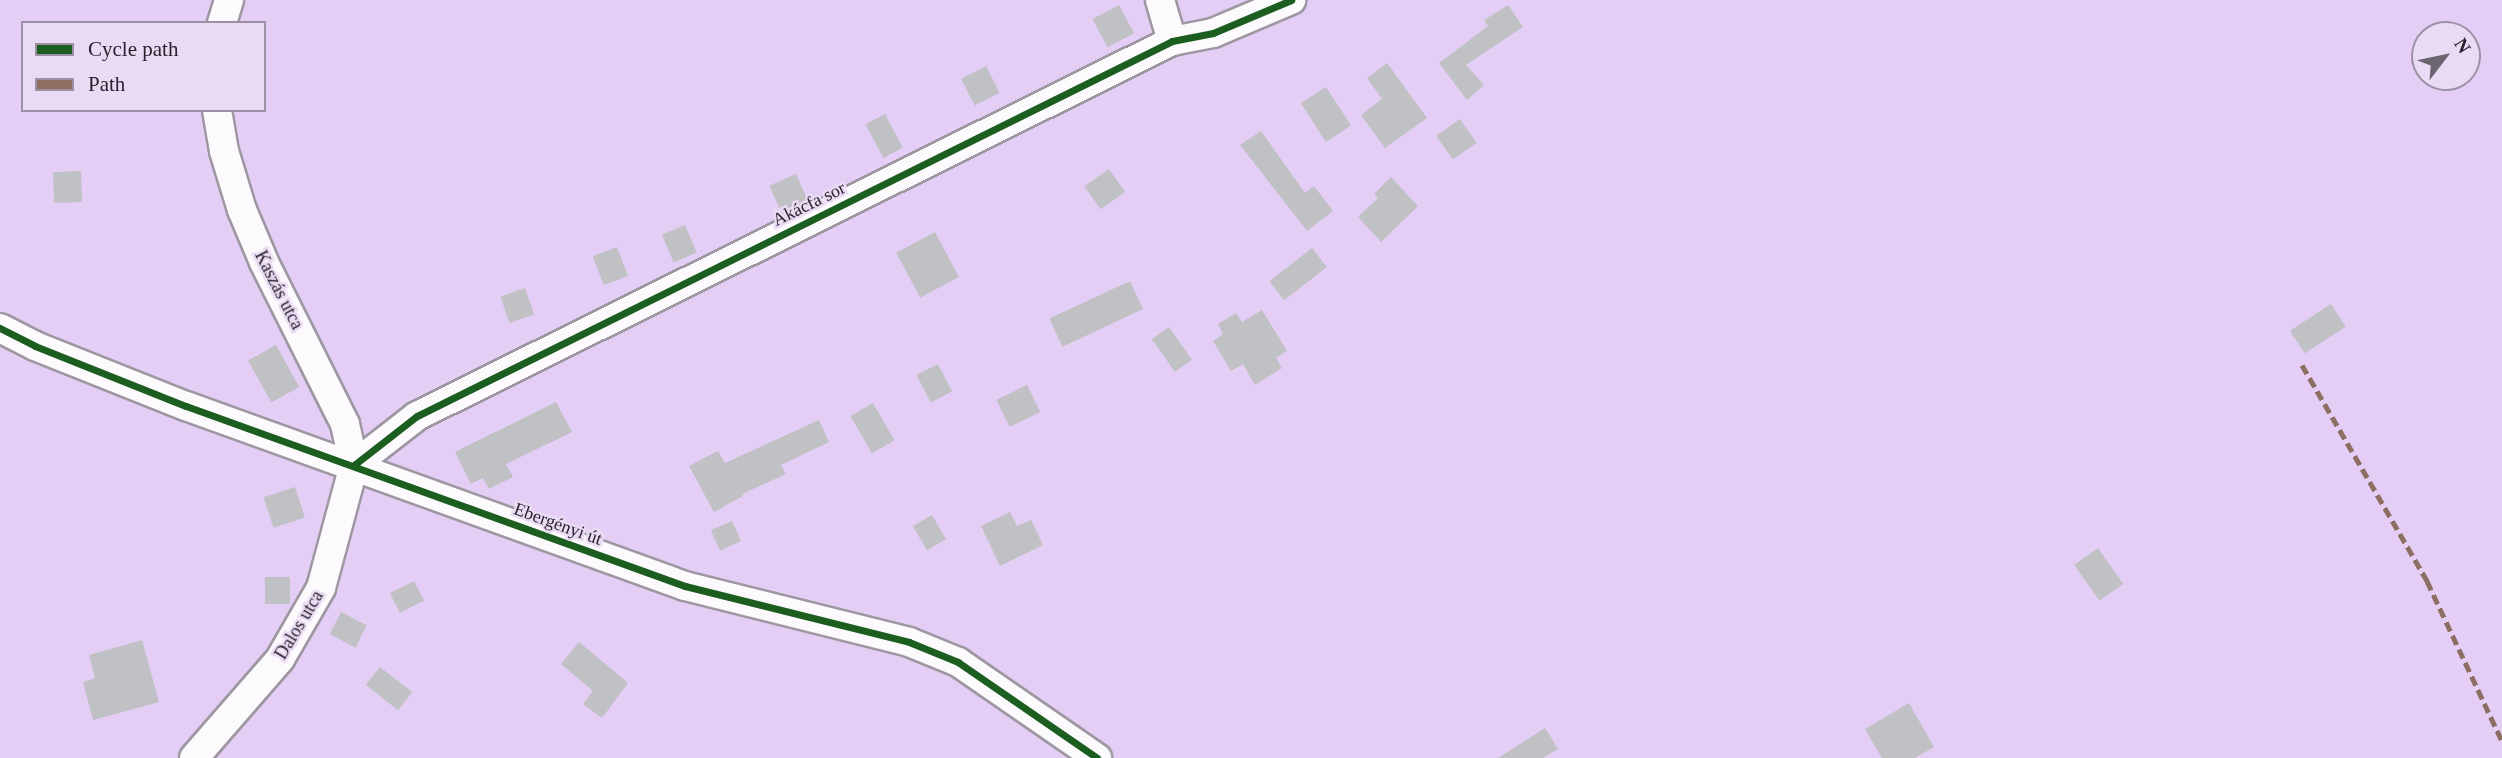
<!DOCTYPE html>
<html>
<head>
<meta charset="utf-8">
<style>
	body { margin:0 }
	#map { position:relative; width:2502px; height:758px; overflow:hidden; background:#e9e1ee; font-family:"Times New Roman",serif }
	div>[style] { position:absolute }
	.green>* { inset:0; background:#e5cef5 }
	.building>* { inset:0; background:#bfc1c4; transform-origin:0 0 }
	.roads { filter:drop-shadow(2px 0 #9d97a1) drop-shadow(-2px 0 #9d97a1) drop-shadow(0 2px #9d97a1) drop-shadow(0 -2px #9d97a1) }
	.street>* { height:28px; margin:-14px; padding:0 14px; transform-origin:14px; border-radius:14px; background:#fcfafc }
	.quiet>* { height:5px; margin-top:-2.5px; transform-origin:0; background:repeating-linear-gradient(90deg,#8d6e63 0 10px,transparent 0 15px) }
	.cycleway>* { height:7px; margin:-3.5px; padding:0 3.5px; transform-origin:3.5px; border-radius:3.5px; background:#1b5e20 }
	span { translate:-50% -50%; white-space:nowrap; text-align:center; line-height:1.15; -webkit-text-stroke:5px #eadbf4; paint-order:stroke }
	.street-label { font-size:18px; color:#28222c }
	.legend { position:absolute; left:21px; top:21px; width:245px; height:91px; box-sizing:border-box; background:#eadbf4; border:2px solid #9c91a4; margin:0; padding:9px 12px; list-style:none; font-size:21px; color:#28222c }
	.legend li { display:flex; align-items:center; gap:14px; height:35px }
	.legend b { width:35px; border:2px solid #9c91a4 }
	.north { position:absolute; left:2411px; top:21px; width:70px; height:70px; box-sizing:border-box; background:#eadbf4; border:2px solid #9c91a4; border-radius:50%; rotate:58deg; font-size:19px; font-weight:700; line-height:28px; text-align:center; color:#28222c }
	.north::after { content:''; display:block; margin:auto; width:24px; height:32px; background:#6c6570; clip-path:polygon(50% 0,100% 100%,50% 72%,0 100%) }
</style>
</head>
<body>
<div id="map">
	<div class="green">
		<i style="clip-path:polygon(evenodd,0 0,2502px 0,2502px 758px,0 758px,0 0,23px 23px,264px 23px,264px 110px,23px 110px,23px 23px,0 0,2425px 35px,2467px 35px,2467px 77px,2425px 77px,2425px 35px)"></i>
	</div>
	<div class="building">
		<i style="left:1119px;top:5px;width:32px;height:30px;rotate:62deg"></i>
		<i style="clip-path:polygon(1508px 5px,1523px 27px,1466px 65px,1484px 85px,1467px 100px,1439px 63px,1488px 26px,1484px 20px)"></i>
		<i style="clip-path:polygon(1387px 63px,1427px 118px,1385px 148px,1361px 115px,1382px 99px,1367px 78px)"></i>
		<i style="left:986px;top:66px;width:30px;height:28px;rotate:63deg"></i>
		<i style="left:1326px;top:87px;width:46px;height:30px;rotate:57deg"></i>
		<i style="left:885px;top:114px;width:38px;height:22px;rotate:62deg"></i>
		<i style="left:1460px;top:119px;width:29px;height:29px;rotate:55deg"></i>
		<i style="clip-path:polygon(1261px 131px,1305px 193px,1314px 186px,1333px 211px,1307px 231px,1240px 145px)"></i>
		<i style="left:1109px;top:169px;width:28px;height:30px;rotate:55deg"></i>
		<i style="left:81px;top:171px;width:31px;height:28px;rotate:88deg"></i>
		<i style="left:796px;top:174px;width:32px;height:29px;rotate:66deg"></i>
		<i style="clip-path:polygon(1391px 177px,1418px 206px,1381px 242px,1358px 217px,1378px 198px,1374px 194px)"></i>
		<i style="left:685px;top:225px;width:30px;height:25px;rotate:67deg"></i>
		<i style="left:935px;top:232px;width:51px;height:44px;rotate:62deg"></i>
		<i style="left:617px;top:247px;width:31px;height:26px;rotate:69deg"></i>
		<i style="left:1312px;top:248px;width:24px;height:54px;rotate:52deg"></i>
		<i style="left:1130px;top:281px;width:31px;height:89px;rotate:65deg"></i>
		<i style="left:525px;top:288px;width:28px;height:26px;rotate:71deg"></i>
		<i style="left:2331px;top:304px;width:27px;height:49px;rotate:57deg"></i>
		<i style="clip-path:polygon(1262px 310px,1287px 351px,1276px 358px,1282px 368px,1255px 385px,1243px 364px,1231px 371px,1213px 341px,1223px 334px,1218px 324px,1236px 313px,1242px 322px)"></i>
		<i style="left:1169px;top:327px;width:40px;height:21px;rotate:55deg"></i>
		<i style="left:276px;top:345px;width:48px;height:32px;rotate:61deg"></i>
		<i style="left:938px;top:364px;width:31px;height:24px;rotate:63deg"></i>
		<i style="left:1027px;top:385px;width:30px;height:34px;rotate:64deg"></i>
		<i style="clip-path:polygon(556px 402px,572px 432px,506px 464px,513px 477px,489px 489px,483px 478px,471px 484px,455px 452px)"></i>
		<i style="left:873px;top:403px;width:43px;height:26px;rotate:60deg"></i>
		<i style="clip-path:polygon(819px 420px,829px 442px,781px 465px,786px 474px,742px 494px,743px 496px,714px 512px,689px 466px,718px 451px,725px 463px)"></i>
		<i style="left:295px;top:487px;width:32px;height:33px;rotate:72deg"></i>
		<i style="clip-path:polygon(1010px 512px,1017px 526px,1031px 520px,1043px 545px,1000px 566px,981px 526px)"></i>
		<i style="left:932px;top:515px;width:28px;height:22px;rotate:60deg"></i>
		<i style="left:732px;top:521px;width:22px;height:23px;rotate:66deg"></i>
		<i style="left:2098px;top:548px;width:44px;height:29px;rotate:55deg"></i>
		<i style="left:265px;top:577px;width:25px;height:27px"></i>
		<i style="left:414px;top:581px;width:22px;height:27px;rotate:63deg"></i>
		<i style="left:341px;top:612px;width:29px;height:25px;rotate:27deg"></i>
		<i style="clip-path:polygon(142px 640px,159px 702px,93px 720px,83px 682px,95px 678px,89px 655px)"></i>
		<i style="clip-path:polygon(579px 642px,628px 683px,602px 718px,583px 704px,593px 691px,561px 664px)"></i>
		<i style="left:380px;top:667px;width:41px;height:23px;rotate:38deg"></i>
		<i style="clip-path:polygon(1909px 703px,1934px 747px,1915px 758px,1882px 758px,1865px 729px)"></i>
		<i style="clip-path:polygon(1545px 728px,1558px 749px,1543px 758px,1498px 758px)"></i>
	</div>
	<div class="roads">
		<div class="street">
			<i style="left:1160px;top:0;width:43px;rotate:73.7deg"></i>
			<i style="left:222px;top:23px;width:24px;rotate:-73deg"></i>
			<i style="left:0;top:328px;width:39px;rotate:27deg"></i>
			<i style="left:35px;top:346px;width:162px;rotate:21.7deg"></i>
			<i style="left:186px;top:406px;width:530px;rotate:19.84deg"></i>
			<i style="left:685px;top:586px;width:231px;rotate:14deg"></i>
			<i style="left:909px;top:642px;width:53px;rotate:22.2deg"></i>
			<i style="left:958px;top:662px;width:169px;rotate:34.6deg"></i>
			<i style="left:354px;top:465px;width:80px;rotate:-37.9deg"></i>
			<i style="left:417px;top:416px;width:843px;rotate:-26.41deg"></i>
			<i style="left:1172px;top:41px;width:42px;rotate:-11deg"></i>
			<i style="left:1213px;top:33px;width:85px;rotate:-22.9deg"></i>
			<i style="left:194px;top:758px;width:131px;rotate:-49deg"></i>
			<i style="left:280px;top:659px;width:82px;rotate:-60deg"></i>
			<i style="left:321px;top:588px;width:127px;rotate:-75deg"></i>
			<i style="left:354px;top:465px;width:42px;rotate:-102.4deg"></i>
			<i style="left:345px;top:424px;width:181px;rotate:-116.6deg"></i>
			<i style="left:264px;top:262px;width:56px;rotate:-112.9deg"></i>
			<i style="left:242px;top:210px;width:62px;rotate:-107deg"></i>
			<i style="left:224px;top:151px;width:42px;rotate:-99.7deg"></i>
		</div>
	</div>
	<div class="quiet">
		<i style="left:2302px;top:365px;width:250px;rotate:59.9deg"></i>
		<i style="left:2427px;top:581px;width:177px;rotate:64.9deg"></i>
	</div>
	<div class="cycleway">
		<i style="left:0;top:328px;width:39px;rotate:27deg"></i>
		<i style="left:35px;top:346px;width:162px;rotate:21.7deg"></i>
		<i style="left:186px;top:406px;width:530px;rotate:19.84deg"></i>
		<i style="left:685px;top:586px;width:231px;rotate:14deg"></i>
		<i style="left:909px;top:642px;width:53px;rotate:22.2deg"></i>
		<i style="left:958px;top:662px;width:169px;rotate:34.6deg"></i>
		<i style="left:354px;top:465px;width:80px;rotate:-37.9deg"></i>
		<i style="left:417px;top:416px;width:843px;rotate:-26.41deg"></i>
		<i style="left:1172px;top:41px;width:42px;rotate:-11deg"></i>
		<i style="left:1213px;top:33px;width:85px;rotate:-22.9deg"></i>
	</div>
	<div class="street-label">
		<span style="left:809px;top:204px;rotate:-26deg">Akácfa sor</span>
		<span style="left:279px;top:290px;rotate:63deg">Kaszás utca</span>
		<span style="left:558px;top:524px;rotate:20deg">Ebergényi út</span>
		<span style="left:299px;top:625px;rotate:-59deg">Dalos utca</span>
	</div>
	<ul class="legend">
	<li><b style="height:9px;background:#1b5e20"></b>Cycle path</li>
	<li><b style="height:9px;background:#8d6e63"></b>Path</li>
	</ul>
	<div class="north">N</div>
</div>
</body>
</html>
